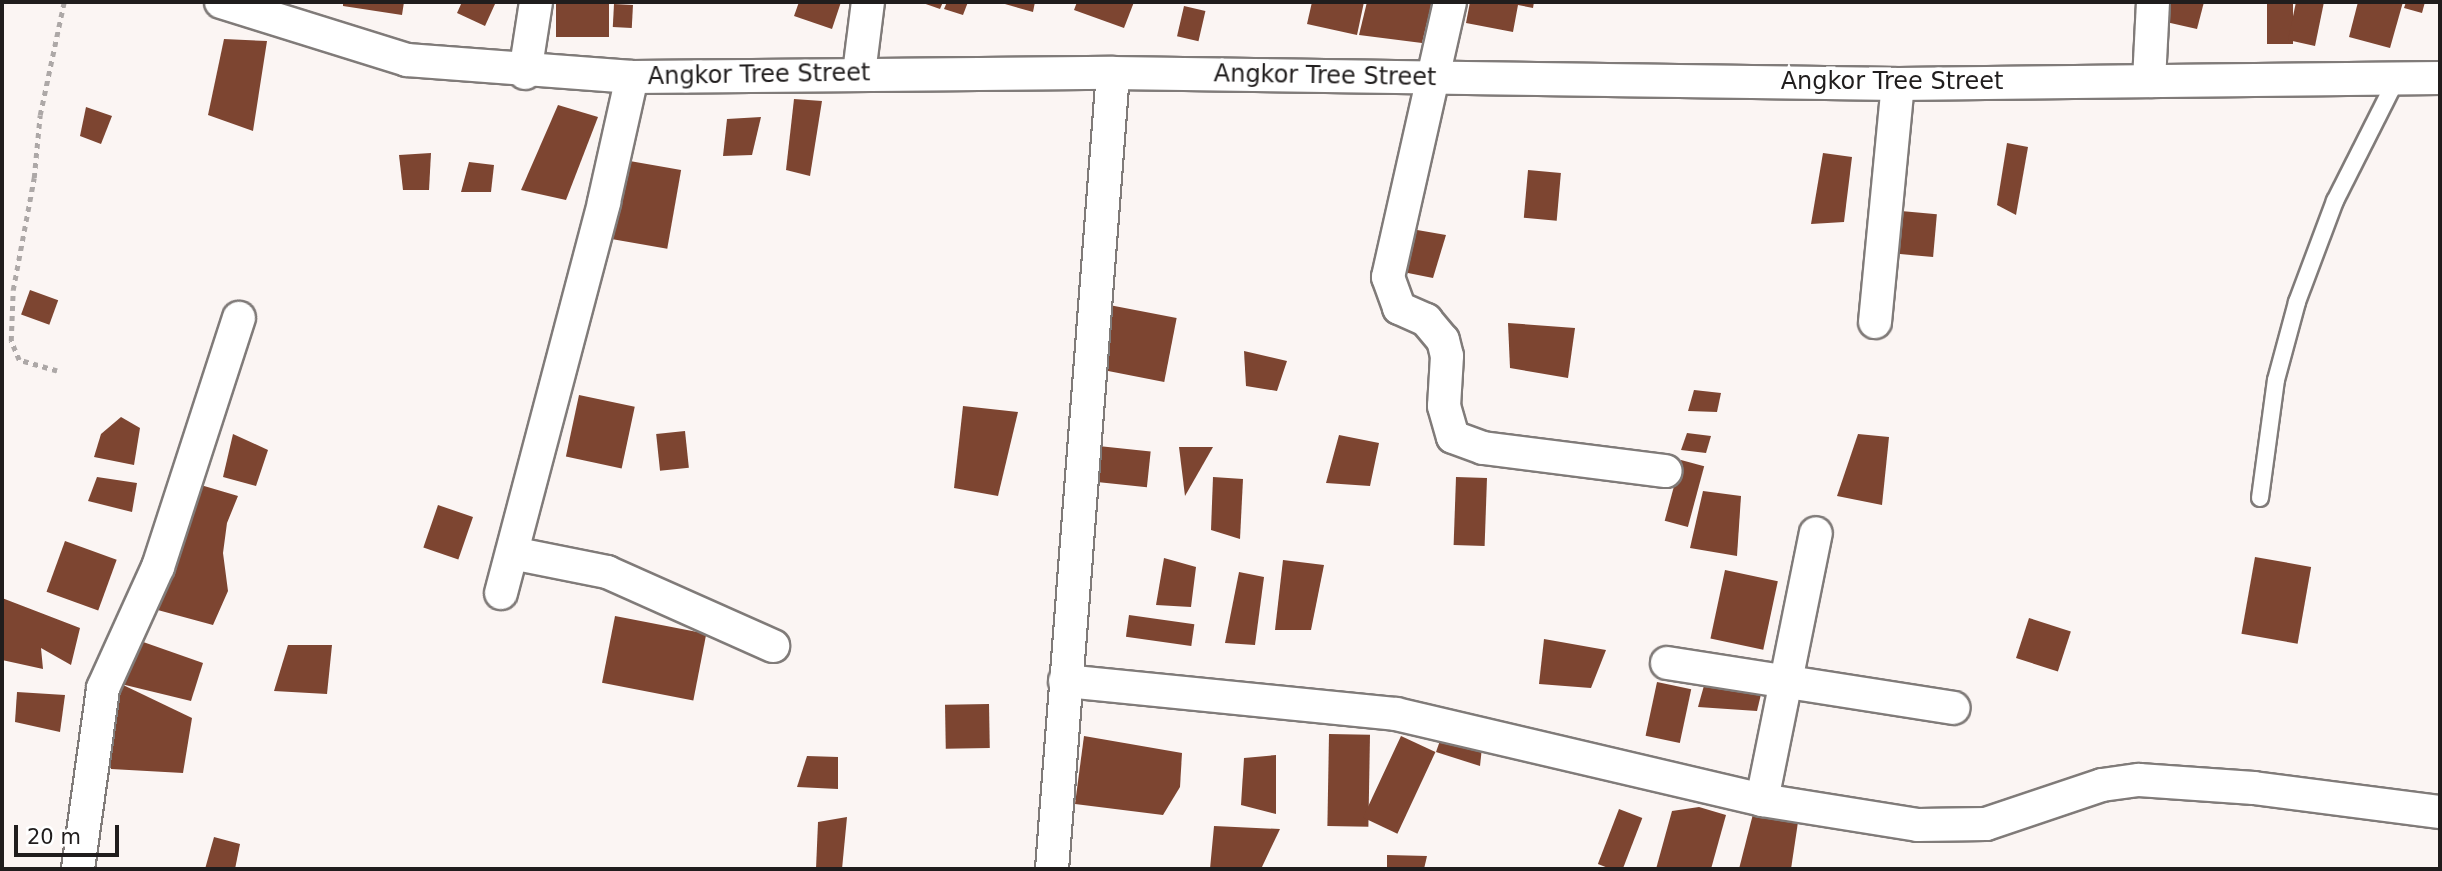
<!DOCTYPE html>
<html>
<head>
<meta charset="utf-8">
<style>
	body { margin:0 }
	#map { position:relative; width:2442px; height:871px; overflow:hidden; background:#fbf5f3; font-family:"DejaVu Sans",sans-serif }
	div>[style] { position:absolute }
	.building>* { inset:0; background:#7d4531; transform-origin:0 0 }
	.path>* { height:4.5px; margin-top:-2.25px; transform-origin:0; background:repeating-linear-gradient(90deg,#ada8a7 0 5px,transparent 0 10px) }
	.roads { filter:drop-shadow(2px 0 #807b79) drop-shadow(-2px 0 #807b79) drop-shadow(0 2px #807b79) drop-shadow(0 -2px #807b79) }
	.lane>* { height:16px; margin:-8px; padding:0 8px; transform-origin:8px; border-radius:8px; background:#fff }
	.street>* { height:32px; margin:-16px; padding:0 16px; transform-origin:16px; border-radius:16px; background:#fff }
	span { translate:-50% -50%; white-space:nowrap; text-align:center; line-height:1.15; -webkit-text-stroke:7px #fff; paint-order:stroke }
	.street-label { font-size:24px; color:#201d1d }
	.frame { position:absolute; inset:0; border:4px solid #201d1d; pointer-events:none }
	.scale { position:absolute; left:14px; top:825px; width:105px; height:32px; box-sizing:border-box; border:4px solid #201d1d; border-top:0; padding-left:9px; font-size:21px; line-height:24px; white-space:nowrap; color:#201d1d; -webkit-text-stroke:5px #fff; paint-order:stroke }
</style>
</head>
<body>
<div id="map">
	<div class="building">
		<i style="clip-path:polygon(343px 2px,404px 2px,402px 15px,343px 6px)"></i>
		<i style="clip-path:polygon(462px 2px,491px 2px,495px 4px,485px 26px,457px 13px)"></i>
		<i style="left:556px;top:2px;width:53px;height:35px"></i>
		<i style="clip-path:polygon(799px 2px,841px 2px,832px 29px,794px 16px)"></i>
		<i style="clip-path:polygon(920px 2px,943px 2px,940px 9px)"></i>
		<i style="clip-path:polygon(947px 2px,968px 2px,963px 15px,944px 9px)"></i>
		<i style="clip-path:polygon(998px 2px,1035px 2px,1033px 12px)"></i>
		<i style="clip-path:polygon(1077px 2px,1134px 2px,1124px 28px,1074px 10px)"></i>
		<i style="clip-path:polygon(1312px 2px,1364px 2px,1357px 35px,1307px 24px)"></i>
		<i style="clip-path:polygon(1367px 2px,1432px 2px,1422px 43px,1359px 35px)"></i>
		<i style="clip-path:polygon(1470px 2px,1534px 2px,1533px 8px,1518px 5px,1513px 32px,1466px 23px)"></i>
		<i style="clip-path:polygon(2171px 2px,2204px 2px,2197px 29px,2166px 22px)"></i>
		<i style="left:2267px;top:2px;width:26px;height:42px"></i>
		<i style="clip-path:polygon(2296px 2px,2324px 2px,2315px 46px,2288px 40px)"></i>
		<i style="clip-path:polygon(2358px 2px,2403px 2px,2390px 48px,2349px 37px)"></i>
		<i style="clip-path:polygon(2406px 2px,2425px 2px,2422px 13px,2404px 8px)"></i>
		<i style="left:614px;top:4px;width:19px;height:23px;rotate:3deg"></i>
		<i style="left:1184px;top:6px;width:22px;height:31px;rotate:13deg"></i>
		<i style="clip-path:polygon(224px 39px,267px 41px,253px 131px,208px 115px)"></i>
		<i style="clip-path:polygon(794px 99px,822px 101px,810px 176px,786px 170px)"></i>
		<i style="clip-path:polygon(558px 105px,598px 117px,566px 200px,521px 190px)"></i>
		<i style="clip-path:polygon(86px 107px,112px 116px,101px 144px,80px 136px)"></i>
		<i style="clip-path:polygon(761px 117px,752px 155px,723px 156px,727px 119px)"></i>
		<i style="clip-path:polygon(2007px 143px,2028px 147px,2016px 215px,1997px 205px)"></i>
		<i style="clip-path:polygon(431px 153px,429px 190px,403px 190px,399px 155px)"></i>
		<i style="clip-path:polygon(1823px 153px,1852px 157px,1844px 222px,1811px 224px)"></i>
		<i style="left:624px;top:160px;width:58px;height:80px;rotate:10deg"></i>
		<i style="clip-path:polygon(469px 162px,494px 165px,491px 192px,461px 192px)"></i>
		<i style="left:1528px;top:170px;width:33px;height:48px;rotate:5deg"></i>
		<i style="left:1901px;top:211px;width:36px;height:43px;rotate:5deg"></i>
		<i style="clip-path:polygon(1400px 227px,1446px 235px,1433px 278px,1393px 270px)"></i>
		<i style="left:30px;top:290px;width:30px;height:26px;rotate:20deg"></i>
		<i style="left:1104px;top:304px;width:74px;height:65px;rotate:11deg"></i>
		<i style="clip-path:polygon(1508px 323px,1575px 328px,1568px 378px,1510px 368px)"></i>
		<i style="clip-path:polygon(1244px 351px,1287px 361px,1277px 391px,1246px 386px)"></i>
		<i style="clip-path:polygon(1694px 390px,1721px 393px,1717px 412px,1688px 411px)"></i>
		<i style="left:579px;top:395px;width:57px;height:63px;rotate:12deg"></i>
		<i style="clip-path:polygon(963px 406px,1018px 412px,998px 496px,954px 488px)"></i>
		<i style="clip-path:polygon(121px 417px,140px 428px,134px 465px,94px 457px,101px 434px)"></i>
		<i style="left:685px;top:431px;width:37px;height:29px;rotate:84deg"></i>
		<i style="clip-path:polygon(1687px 433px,1711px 436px,1706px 453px,1681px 450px)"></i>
		<i style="clip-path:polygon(233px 434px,268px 450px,256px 486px,223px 477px)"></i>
		<i style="clip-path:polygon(1858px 434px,1889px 437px,1882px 505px,1837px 496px)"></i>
		<i style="clip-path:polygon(1339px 435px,1379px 443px,1370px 486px,1326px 483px)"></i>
		<i style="left:1089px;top:445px;width:62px;height:36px;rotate:6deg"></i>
		<i style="clip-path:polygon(1179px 447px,1213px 447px,1185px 496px)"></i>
		<i style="left:1681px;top:460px;width:24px;height:63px;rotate:15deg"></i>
		<i style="clip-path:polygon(97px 477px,137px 483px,132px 512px,88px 501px)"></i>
		<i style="clip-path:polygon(1213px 477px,1243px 479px,1240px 539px,1211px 530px)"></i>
		<i style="left:1456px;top:477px;width:31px;height:68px;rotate:2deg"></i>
		<i style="clip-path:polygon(194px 483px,238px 496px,227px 523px,223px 553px,228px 591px,213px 625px,154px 609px,159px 573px,174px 577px,183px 510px)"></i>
		<i style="clip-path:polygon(1703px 491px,1741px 496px,1737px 556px,1690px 548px)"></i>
		<i style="left:438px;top:505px;width:37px;height:45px;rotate:19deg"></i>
		<i style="left:65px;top:541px;width:55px;height:54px;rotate:20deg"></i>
		<i style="left:2255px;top:557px;width:57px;height:78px;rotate:10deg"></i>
		<i style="clip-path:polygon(1164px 558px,1196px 567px,1191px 607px,1156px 605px)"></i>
		<i style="clip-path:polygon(1283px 560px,1324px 565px,1311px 630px,1275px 630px)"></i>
		<i style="left:1725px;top:570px;width:54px;height:70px;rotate:12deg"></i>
		<i style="clip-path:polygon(1239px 572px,1264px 577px,1255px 645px,1225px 643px)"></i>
		<i style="clip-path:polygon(2px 598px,80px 628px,71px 665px,41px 648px,43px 669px,2px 660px)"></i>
		<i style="left:1129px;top:615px;width:66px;height:22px;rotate:8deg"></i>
		<i style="left:615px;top:616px;width:93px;height:68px;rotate:11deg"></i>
		<i style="left:2029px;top:618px;width:44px;height:42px;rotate:18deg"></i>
		<i style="clip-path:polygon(129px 637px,203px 663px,191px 701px,121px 684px)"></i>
		<i style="clip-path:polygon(1544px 639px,1606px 650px,1591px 688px,1539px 684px)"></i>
		<i style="clip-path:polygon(288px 645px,332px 645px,327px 694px,274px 691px)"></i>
		<i style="left:1657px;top:682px;width:35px;height:55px;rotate:12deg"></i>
		<i style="clip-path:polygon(1705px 682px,1762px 690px,1757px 711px,1698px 707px)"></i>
		<i style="clip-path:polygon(121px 684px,192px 718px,183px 773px,111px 769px,103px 727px)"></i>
		<i style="clip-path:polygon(17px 692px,65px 695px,60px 732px,15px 722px)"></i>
		<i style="left:989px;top:704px;width:44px;height:44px;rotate:89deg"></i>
		<i style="clip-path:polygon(1443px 732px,1483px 738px,1480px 766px,1436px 752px)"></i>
		<i style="left:1329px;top:734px;width:41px;height:92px;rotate:1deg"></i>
		<i style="clip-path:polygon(1084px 736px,1182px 753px,1180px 787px,1163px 815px,1075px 804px)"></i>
		<i style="left:1401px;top:736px;width:38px;height:90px;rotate:25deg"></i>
		<i style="clip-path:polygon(1276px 755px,1276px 814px,1241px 805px,1244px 758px)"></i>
		<i style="clip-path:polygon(807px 756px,838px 757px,838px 789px,797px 787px)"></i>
		<i style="clip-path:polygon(1699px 807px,1726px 815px,1711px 869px,1656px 869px,1672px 811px)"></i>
		<i style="left:1619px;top:809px;width:25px;height:59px;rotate:21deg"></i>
		<i style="clip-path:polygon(1753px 814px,1798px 822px,1791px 869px,1739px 869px)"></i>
		<i style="clip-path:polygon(847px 817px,842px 869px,816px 869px,818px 822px)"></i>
		<i style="clip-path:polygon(1214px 826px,1280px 829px,1261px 869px,1210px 869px)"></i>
		<i style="clip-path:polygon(214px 837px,240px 844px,235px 869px,205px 869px)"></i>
		<i style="clip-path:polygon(1387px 855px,1427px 856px,1424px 869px,1387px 869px)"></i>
	</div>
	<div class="path">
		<i style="left:57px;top:371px;width:40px;rotate:-164deg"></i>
		<i style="left:19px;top:360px;width:21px;rotate:-113deg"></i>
		<i style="left:11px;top:341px;width:51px;rotate:-87.8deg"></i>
		<i style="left:13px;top:290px;width:114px;rotate:-79.4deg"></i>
		<i style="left:34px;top:178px;width:63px;rotate:-84.6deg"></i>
		<i style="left:40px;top:115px;width:116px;rotate:-78deg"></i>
	</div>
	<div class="roads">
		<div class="lane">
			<i style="left:2260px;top:498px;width:119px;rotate:-82.3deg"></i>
			<i style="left:2276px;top:380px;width:81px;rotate:-74.9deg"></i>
			<i style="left:2297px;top:302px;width:108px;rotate:-69.4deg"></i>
			<i style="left:2335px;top:201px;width:136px;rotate:-63.2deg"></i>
		</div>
		<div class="street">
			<i style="left:221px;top:2px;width:195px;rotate:17.3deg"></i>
			<i style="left:407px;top:60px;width:226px;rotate:4.3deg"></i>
			<i style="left:632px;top:77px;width:481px;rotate:-0.5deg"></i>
			<i style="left:1113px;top:73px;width:785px;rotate:0.8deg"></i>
			<i style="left:1898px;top:84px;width:542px;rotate:-0.63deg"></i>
			<i style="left:1450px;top:2px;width:282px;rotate:102.7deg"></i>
			<i style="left:1388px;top:277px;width:33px;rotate:70deg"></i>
			<i style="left:1399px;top:308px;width:30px;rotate:24deg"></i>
			<i style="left:1426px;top:320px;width:26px;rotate:50deg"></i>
			<i style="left:1443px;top:340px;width:16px;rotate:76deg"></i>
			<i style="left:1447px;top:356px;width:50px;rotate:93.4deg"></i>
			<i style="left:1444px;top:406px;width:32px;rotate:74deg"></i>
			<i style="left:1453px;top:437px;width:32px;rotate:20deg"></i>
			<i style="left:1483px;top:448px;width:184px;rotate:7.2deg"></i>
			<i style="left:525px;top:73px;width:72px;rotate:-81.2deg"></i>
			<i style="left:859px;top:73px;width:72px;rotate:-82.8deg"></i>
			<i style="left:2149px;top:81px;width:79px;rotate:-87.1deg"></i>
			<i style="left:1875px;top:322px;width:239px;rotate:-84.5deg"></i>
			<i style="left:512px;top:553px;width:97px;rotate:11.3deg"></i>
			<i style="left:607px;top:572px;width:182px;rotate:24deg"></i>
			<i style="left:501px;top:593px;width:404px;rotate:-75.2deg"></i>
			<i style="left:604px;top:202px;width:128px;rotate:-77.4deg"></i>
			<i style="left:1667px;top:663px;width:290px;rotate:8.9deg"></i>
			<i style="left:1065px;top:681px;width:333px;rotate:5.7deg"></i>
			<i style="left:1396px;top:714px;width:376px;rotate:13.2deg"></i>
			<i style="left:1762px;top:800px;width:158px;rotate:9.1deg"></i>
			<i style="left:1918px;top:825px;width:68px;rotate:-0.8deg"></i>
			<i style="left:1986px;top:824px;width:122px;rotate:-18.6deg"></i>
			<i style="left:2102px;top:785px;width:37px;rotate:-8deg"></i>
			<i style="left:2139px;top:780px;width:115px;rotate:4deg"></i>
			<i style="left:2254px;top:788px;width:188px;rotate:7.4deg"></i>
			<i style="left:1762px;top:800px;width:272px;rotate:-78.6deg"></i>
			<i style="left:78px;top:869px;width:183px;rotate:-82.1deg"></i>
			<i style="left:103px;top:688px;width:133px;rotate:-65.6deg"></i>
			<i style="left:158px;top:567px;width:262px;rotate:-72deg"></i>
			<i style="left:1052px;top:869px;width:798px;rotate:-85.62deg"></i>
		</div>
	</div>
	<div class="street-label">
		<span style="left:759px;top:75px;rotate:-1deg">Angkor Tree Street</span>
		<span style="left:1325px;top:76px;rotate:1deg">Angkor Tree Street</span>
		<span style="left:1892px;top:82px">Angkor Tree Street</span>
	</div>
	<div class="frame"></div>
	<div class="scale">20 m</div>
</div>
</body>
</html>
